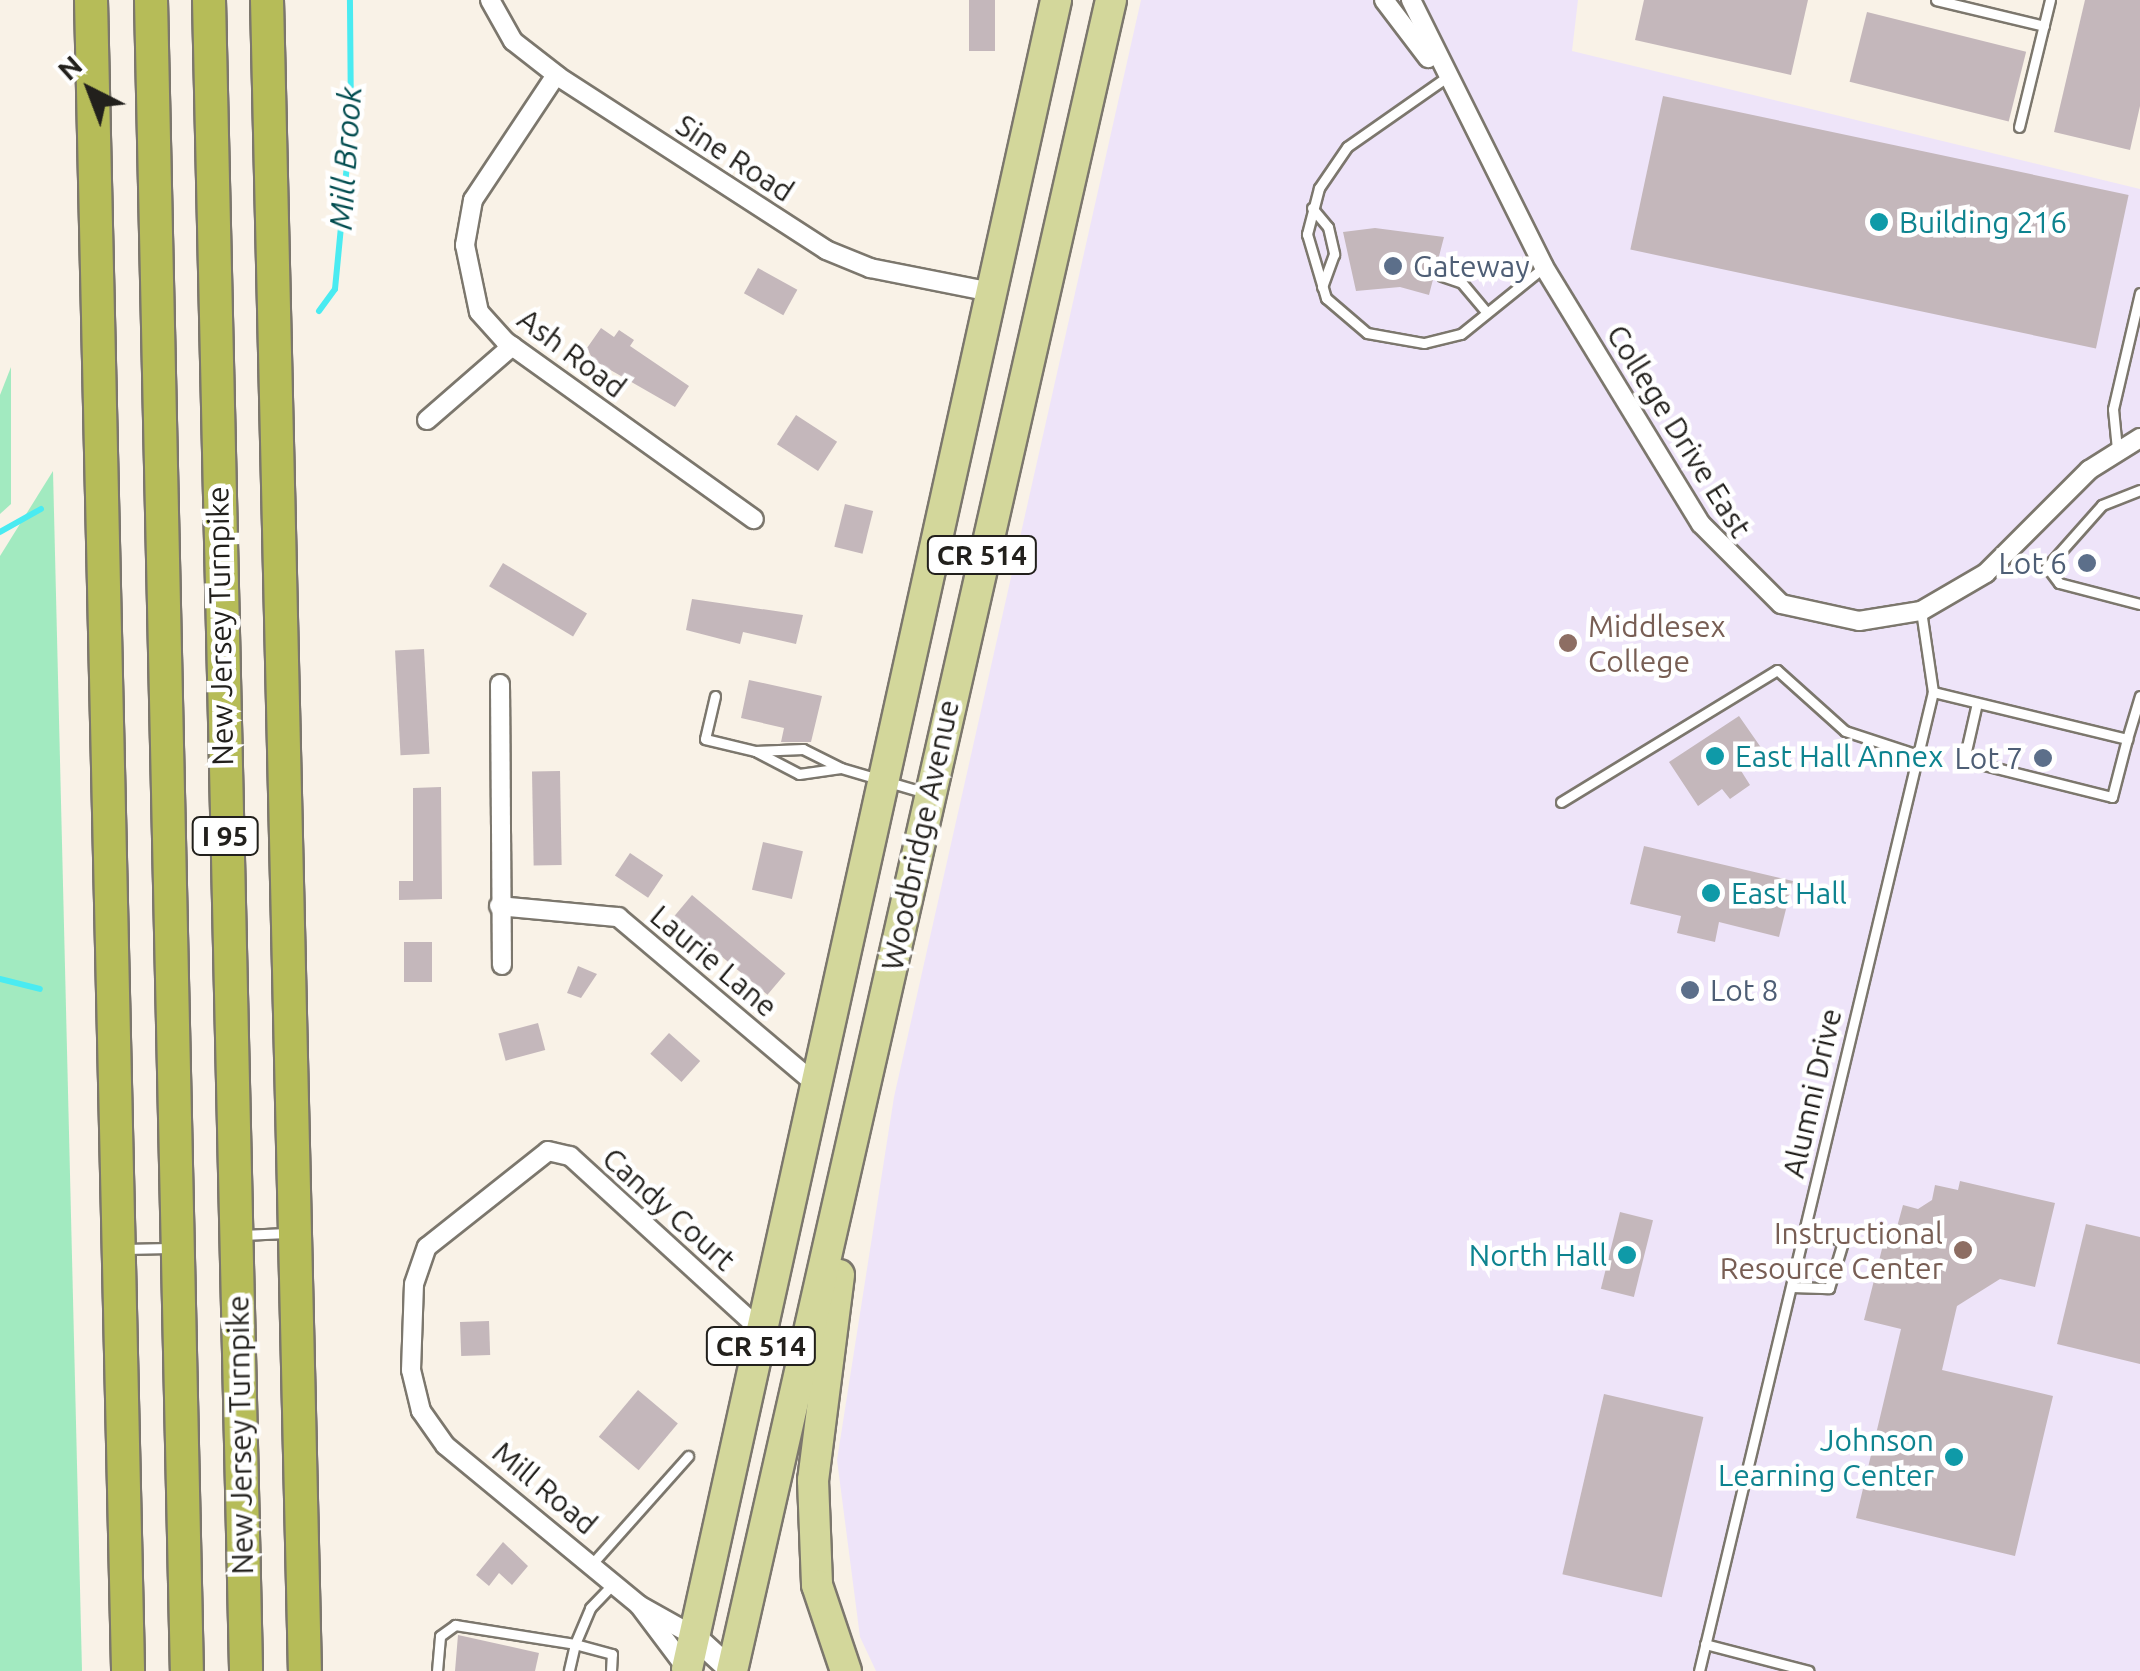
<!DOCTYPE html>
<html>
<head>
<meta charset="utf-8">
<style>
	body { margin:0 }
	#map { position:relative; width:2140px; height:1671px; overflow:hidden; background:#f9f2e7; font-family:Ubuntu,sans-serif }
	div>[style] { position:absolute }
	.education>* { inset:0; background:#eee4f9 }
	.green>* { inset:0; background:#a2eac0 }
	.stream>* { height:6px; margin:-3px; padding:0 3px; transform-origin:3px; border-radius:3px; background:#4aebf1 }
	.building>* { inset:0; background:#c4b7bb; transform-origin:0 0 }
	.roads { filter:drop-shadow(2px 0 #7c776d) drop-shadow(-2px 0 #7c776d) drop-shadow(0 2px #7c776d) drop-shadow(0 -2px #7c776d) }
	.service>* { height:9px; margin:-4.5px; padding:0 4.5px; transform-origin:4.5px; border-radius:4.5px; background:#fff }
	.minor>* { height:18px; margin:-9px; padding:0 9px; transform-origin:9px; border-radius:9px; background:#fff }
	.tertiary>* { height:22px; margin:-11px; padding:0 11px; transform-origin:11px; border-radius:11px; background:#fff }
	.primary>* { height:30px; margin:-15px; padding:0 15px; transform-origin:15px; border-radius:15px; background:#d3d79b }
	.motorway>* { height:32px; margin:-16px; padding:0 16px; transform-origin:16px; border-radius:16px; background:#b6bc58 }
	.dots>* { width:28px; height:28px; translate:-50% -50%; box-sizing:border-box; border:5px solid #fff; border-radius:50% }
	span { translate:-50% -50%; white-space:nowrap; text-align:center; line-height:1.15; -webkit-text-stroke:9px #fff; paint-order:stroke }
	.shield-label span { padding:2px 8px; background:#fff; border:2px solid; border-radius:8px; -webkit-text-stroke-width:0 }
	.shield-label { font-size:28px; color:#22201c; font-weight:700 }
	.street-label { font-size:30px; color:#22201c }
	.culture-label { font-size:30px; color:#0d838f }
	.left { translate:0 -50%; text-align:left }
	.right { translate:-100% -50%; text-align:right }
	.service-label { font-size:30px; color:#4e5e75 }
	.education-label { font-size:30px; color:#785e54 }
	.water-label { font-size:32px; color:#014c4f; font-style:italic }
	.north { position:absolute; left:40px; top:40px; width:100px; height:100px; -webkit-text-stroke:8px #fff; paint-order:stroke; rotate:318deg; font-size:28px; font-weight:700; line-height:40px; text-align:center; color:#22201c }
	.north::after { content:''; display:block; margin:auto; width:35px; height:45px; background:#22201c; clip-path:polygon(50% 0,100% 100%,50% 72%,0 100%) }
</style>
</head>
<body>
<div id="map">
	<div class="education">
		<i style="clip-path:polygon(1141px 0,1578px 0,1572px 51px,2140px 189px,2140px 1671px,876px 1671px,860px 1637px,837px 1460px,894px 1097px)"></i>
	</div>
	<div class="green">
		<i style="clip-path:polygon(11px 367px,11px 504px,0 514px,0 395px)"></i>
		<i style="clip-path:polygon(53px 471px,82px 1671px,0 1671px,0 556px)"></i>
	</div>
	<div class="stream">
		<i style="left:319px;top:311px;width:27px;rotate:-54deg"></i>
		<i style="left:335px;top:289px;width:168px;rotate:-84.5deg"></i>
		<i style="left:351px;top:122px;width:122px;rotate:-90.5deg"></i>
		<i style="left:0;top:532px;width:47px;rotate:-29.3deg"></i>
		<i style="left:0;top:979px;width:41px;rotate:14deg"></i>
	</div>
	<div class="building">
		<i style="left:969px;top:0;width:26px;height:51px"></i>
		<i style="clip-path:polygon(1644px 0,1808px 0,1791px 75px,1635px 40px)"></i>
		<i style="clip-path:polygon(2085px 0,2140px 0,2140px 106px,2130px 150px,2054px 132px)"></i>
		<i style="left:1867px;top:12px;width:164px;height:72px;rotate:14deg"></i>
		<i style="left:1663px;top:96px;width:476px;height:157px;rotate:12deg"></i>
		<i style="clip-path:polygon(1375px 228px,1444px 237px,1429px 295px,1400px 287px,1356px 291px,1343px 232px)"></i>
		<i style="left:758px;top:268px;width:45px;height:29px;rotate:29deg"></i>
		<i style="clip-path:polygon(601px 328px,614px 337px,619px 330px,634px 340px,630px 346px,689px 386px,675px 407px,593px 360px,587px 348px)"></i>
		<i style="left:796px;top:415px;width:49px;height:35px;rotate:33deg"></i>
		<i style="left:845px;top:504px;width:29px;height:44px;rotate:14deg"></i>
		<i style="left:503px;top:563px;width:98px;height:27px;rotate:31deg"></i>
		<i style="clip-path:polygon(692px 599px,803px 615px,796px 644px,743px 632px,740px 644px,686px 630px)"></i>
		<i style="left:424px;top:649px;width:105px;height:29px;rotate:87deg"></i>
		<i style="clip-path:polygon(749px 680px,822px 696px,811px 742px,781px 742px,784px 728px,741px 718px)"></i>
		<i style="clip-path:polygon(1739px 716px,1762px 749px,1738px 766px,1750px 785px,1730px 799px,1722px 789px,1698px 806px,1669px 762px)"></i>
		<i style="left:560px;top:771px;width:94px;height:28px;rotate:89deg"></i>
		<i style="clip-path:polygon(441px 787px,442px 899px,399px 900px,399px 881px,413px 881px,413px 788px)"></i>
		<i style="left:763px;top:842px;width:41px;height:49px;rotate:13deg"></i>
		<i style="clip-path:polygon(1644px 846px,1793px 881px,1779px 937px,1719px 922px,1715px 942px,1677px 933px,1681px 916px,1630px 904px)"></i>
		<i style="left:630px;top:853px;width:40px;height:27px;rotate:34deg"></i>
		<i style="left:692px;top:895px;width:122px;height:28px;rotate:40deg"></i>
		<i style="left:404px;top:942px;width:28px;height:40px"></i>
		<i style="clip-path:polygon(578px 966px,597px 974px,581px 998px,567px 993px)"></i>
		<i style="left:538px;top:1023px;width:28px;height:41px;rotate:75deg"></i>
		<i style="left:669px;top:1033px;width:42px;height:28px;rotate:42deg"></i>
		<i style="clip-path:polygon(1960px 1181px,2055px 1203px,2035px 1287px,2000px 1279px,1957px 1306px,1942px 1370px,2053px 1396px,2015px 1556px,1856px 1518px,1901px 1329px,1864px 1320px,1888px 1225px,1897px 1227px,1903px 1205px,1918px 1209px,1932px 1200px,1935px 1185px,1958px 1190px)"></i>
		<i style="left:1620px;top:1212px;width:34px;height:79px;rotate:14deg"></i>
		<i style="clip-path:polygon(2086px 1224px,2140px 1237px,2140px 1364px,2057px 1344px)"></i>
		<i style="left:489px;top:1321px;width:34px;height:29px;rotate:88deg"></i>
		<i style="left:638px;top:1390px;width:52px;height:61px;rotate:40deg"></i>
		<i style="left:1604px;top:1394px;width:102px;height:185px;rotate:13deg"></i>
		<i style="clip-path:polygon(503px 1542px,528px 1566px,512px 1585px,499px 1573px,489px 1586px,476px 1575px)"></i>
		<i style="clip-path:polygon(458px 1635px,539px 1653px,535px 1671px,455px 1671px)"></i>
	</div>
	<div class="roads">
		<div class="service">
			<i style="left:1936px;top:0;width:111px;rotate:13.5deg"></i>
			<i style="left:1444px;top:79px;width:118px;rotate:145deg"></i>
			<i style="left:1347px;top:147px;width:50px;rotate:124.3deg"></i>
			<i style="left:1319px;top:188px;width:48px;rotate:104.6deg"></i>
			<i style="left:1307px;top:234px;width:67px;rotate:73.5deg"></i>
			<i style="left:1326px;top:298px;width:54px;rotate:40.5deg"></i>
			<i style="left:1367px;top:333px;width:58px;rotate:10deg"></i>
			<i style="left:1424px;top:343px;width:38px;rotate:-14deg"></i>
			<i style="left:1461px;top:334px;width:107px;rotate:-38.9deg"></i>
			<i style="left:2019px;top:127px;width:131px;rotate:-76.3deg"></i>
			<i style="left:1312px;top:208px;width:25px;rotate:50deg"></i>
			<i style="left:1328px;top:227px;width:28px;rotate:77deg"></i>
			<i style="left:1334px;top:254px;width:35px;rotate:110deg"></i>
			<i style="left:1442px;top:276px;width:21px;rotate:19deg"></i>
			<i style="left:1462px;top:283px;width:38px;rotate:50deg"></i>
			<i style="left:2117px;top:449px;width:40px;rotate:-95.7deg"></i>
			<i style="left:2113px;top:409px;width:119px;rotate:-76.9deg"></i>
			<i style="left:2140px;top:490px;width:41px;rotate:158.5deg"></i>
			<i style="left:2102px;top:505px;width:83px;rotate:131.6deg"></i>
			<i style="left:2047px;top:567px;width:20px;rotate:53deg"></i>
			<i style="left:2059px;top:583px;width:84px;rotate:14.5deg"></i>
			<i style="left:1933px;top:692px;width:200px;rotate:13.6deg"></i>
			<i style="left:2127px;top:739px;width:60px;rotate:104.5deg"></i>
			<i style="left:2112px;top:797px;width:153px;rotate:-166deg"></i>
			<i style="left:1964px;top:760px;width:58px;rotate:-77.2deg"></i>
			<i style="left:715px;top:696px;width:44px;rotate:103.1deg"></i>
			<i style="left:705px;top:739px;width:51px;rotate:13.5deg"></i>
			<i style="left:755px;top:751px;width:48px;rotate:-2.4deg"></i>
			<i style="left:803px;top:749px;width:42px;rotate:26.6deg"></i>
			<i style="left:2127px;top:739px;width:45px;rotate:-73.2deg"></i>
			<i style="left:757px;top:752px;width:47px;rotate:27.6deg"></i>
			<i style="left:799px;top:774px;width:42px;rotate:-8.1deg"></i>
			<i style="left:841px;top:768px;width:89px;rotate:16.4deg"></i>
			<i style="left:1561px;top:802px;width:253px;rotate:-31.4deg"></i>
			<i style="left:1777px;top:670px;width:91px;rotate:41.9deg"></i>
			<i style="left:1845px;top:731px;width:77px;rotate:18.2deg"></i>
			<i style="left:242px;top:1235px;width:45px;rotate:-2.5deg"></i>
			<i style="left:125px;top:1249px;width:44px;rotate:-1.3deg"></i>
			<i style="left:1792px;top:1287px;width:37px;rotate:2deg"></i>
			<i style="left:1829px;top:1288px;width:48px;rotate:-73.1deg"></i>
			<i style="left:1843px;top:1242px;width:39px;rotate:-156deg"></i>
			<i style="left:591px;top:1565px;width:146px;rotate:-48.3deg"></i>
			<i style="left:1705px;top:1644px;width:107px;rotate:14.6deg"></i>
			<i style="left:437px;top:1671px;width:35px;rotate:-85deg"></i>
			<i style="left:440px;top:1636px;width:19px;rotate:-36deg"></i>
			<i style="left:455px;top:1625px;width:121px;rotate:9deg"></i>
			<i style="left:575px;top:1644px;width:28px;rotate:103deg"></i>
			<i style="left:611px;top:1671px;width:17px;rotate:-87deg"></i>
			<i style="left:612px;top:1654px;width:38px;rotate:-165deg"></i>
			<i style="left:575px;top:1644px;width:39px;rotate:-67deg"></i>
			<i style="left:590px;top:1608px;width:32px;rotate:-46deg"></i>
			<i style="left:1699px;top:1671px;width:1007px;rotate:-76.56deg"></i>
			<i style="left:1933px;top:692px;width:82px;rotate:-98.4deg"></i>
		</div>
		<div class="minor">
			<i style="left:490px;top:0;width:47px;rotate:60.7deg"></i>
			<i style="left:513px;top:41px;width:58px;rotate:38deg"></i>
			<i style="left:559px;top:77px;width:318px;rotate:32.9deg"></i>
			<i style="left:826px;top:250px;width:48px;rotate:22.2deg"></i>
			<i style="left:870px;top:268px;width:123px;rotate:11.2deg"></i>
			<i style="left:1384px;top:0;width:73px;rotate:52.8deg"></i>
			<i style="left:1411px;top:0;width:298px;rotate:63.5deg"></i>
			<i style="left:1544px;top:267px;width:301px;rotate:58.6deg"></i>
			<i style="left:1701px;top:524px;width:113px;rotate:45deg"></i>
			<i style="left:1781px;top:604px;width:80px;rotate:12.3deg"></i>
			<i style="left:1859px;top:621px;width:63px;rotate:-9.2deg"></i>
			<i style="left:1921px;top:611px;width:75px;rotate:-30.3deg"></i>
			<i style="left:1986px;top:573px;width:146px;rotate:-45deg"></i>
			<i style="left:2089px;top:470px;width:60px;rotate:-32.1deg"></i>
			<i style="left:556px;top:75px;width:150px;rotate:123.6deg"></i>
			<i style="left:473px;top:200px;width:46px;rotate:100.1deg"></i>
			<i style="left:465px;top:245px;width:68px;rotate:78.2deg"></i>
			<i style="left:479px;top:312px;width:39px;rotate:48deg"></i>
			<i style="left:505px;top:341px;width:306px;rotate:35.6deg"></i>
			<i style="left:427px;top:420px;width:113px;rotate:-41deg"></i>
			<i style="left:500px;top:684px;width:281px;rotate:89.6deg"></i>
			<i style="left:499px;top:906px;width:120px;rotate:5.3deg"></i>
			<i style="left:618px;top:917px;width:263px;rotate:40.2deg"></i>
			<i style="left:639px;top:1605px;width:63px;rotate:29.4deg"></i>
			<i style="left:687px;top:1669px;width:80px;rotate:-126.9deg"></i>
			<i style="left:639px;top:1605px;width:251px;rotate:-140.5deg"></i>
			<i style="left:445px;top:1445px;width:42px;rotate:-125.2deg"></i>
			<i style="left:421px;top:1411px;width:42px;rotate:-103.7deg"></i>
			<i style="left:411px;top:1370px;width:86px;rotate:-88deg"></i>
			<i style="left:414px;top:1284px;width:39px;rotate:-71deg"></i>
			<i style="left:427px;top:1247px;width:154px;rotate:-38.4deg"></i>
			<i style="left:548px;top:1151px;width:23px;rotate:13deg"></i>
			<i style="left:570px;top:1156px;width:263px;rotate:42.4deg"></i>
		</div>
		<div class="tertiary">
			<i style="left:694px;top:1636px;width:52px;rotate:42.6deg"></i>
		</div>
		<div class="primary">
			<i style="left:839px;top:1275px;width:207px;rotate:97.2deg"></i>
			<i style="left:813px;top:1480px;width:105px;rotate:87.8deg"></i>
			<i style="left:817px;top:1585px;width:91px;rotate:71.4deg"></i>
			<i style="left:687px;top:1669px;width:1709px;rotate:-77.53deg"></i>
			<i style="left:732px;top:1671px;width:1713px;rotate:-77.22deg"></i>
		</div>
		<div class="motorway">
			<i style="left:91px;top:0;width:1671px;rotate:88.73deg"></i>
			<i style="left:151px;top:0;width:1671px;rotate:88.77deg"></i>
			<i style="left:209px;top:0;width:1671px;rotate:88.73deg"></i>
			<i style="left:267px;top:0;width:1671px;rotate:88.7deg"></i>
		</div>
	</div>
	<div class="dots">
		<i style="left:1879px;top:222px;background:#0f9aa8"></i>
		<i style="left:1393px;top:266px;background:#5c6f8a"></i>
		<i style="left:2087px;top:563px;background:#5c6f8a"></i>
		<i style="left:1568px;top:643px;background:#8d6e63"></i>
		<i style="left:1715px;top:756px;background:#0f9aa8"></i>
		<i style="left:2043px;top:758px;background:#5c6f8a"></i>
		<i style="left:1711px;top:893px;background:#0f9aa8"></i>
		<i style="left:1690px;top:990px;background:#5c6f8a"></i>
		<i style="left:1963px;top:1250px;background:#8d6e63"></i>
		<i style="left:1627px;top:1255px;background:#0f9aa8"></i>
		<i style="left:1954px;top:1457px;background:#0f9aa8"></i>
	</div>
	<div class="shield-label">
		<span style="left:982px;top:555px">CR 514</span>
		<span style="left:225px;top:836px">I 95</span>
		<span style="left:761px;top:1346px">CR 514</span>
	</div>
	<div class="street-label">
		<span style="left:735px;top:158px;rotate:33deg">Sine Road</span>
		<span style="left:572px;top:353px;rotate:37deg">Ash Road</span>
		<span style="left:1679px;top:431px;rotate:58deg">College Drive East</span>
		<span style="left:220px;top:626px;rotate:-91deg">New Jersey Turnpike</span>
		<span style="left:920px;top:835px;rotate:-78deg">Woodbridge Avenue</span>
		<span style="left:714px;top:961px;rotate:40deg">Laurie Lane</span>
		<span style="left:1812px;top:1093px;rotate:-77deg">Alumni Drive</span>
		<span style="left:669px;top:1209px;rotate:42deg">Candy Court</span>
		<span style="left:240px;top:1435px;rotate:-91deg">New Jersey Turnpike</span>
		<span style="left:545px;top:1488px;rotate:40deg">Mill Road</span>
	</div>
	<div class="culture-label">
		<span class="left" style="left:1899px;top:222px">Building 216</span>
		<span class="left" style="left:1735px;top:756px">East Hall Annex</span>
		<span class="left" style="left:1731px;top:893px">East Hall</span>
		<span class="right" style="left:1607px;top:1255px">North Hall</span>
		<span class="right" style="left:1934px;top:1457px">Johnson<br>Learning Center</span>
	</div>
	<div class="service-label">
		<span class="left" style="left:1413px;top:266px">Gateway</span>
		<span class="right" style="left:2067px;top:563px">Lot 6</span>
		<span class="right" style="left:2023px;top:758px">Lot 7</span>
		<span class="left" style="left:1710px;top:990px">Lot 8</span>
	</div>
	<div class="education-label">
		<span class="left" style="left:1588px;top:643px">Middlesex<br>College</span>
		<span class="right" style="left:1943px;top:1250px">Instructional<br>Resource Center</span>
	</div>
	<div class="water-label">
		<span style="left:345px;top:158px;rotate:-86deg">Mill Brook</span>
	</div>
	<div class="north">N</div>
</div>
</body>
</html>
